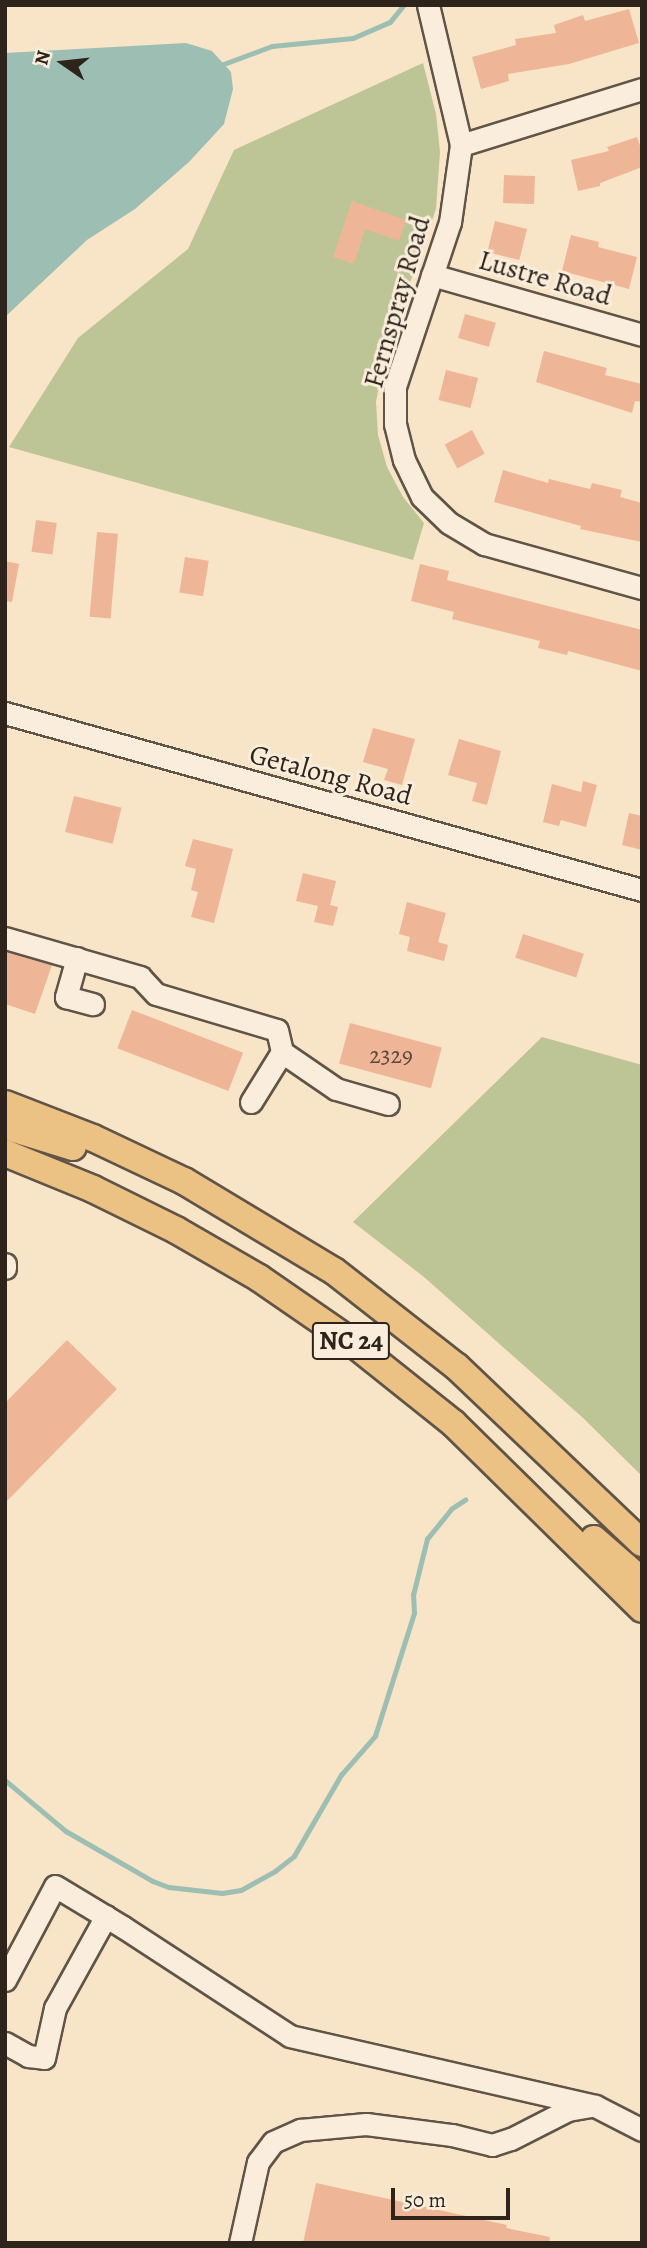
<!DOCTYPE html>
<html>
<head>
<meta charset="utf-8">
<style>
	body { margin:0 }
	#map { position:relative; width:647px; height:2248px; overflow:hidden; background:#f8e4c7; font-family:Alegreya,serif }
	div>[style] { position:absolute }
	.green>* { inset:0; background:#bdc496 }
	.water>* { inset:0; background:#9dbfb3 }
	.stream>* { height:4.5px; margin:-2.25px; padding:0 2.25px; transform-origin:2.25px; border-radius:2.25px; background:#9dbfb3 }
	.building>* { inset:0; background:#eeb697; transform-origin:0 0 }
	.roads { filter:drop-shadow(2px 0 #605447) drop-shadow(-2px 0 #605447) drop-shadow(0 2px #605447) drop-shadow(0 -2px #605447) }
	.minor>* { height:21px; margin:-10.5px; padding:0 10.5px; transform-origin:10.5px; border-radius:10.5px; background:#faeddb }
	.major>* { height:26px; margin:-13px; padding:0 13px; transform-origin:13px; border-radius:13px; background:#ecc284 }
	span { translate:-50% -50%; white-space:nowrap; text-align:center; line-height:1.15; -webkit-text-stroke:6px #faeddb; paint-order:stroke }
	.number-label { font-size:24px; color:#5e483b }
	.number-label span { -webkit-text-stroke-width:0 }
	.shield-label span { padding:2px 5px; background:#faeddb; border:2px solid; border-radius:5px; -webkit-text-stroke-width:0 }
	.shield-label { font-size:26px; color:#2e241c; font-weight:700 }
	.street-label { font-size:28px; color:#2e241c }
	.frame { position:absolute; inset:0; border:7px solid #2e241c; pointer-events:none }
	.north { position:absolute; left:28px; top:28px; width:70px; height:70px; -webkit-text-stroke:5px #faeddb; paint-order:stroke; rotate:284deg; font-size:19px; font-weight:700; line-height:28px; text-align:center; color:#2e241c }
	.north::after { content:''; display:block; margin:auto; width:24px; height:32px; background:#2e241c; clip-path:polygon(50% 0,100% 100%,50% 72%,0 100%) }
	.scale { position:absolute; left:391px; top:2188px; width:119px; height:32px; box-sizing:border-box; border:4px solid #2e241c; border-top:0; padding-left:9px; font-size:21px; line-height:24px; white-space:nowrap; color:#2e241c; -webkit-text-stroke:5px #faeddb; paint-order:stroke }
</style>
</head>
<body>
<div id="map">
	<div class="green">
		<i style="clip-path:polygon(423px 63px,436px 114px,440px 152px,436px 209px,385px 354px,376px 402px,378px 435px,387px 467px,403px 497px,424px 523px,413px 560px,9px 447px,78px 338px,188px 249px,234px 150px)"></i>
		<i style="clip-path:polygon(542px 1037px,642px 1065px,642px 1476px,582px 1417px,424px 1277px,353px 1222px)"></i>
	</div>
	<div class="water">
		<i style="clip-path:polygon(186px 43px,212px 51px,231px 72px,233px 89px,224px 124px,189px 162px,135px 209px,87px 240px,5px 317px,5px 53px)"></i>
	</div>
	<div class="stream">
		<i style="left:221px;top:65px;width:54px;rotate:-20.4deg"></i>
		<i style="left:272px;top:46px;width:81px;rotate:-5.6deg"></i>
		<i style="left:353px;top:38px;width:40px;rotate:-23.4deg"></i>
		<i style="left:390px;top:22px;width:22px;rotate:-51deg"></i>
		<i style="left:5px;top:1780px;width:80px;rotate:39.9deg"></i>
		<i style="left:66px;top:1831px;width:100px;rotate:29.9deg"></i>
		<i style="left:153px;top:1881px;width:17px;rotate:21deg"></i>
		<i style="left:169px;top:1887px;width:53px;rotate:6.5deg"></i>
		<i style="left:222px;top:1893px;width:19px;rotate:-9deg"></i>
		<i style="left:241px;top:1890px;width:39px;rotate:-29deg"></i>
		<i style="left:275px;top:1871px;width:24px;rotate:-38deg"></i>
		<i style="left:294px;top:1856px;width:94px;rotate:-59.9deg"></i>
		<i style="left:341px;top:1775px;width:52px;rotate:-48.9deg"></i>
		<i style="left:375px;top:1736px;width:129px;rotate:-72.4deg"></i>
		<i style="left:414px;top:1613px;width:18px;rotate:-93deg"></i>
		<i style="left:413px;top:1595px;width:58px;rotate:-76deg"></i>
		<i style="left:427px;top:1539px;width:38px;rotate:-51deg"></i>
		<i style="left:451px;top:1509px;width:17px;rotate:-33deg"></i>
	</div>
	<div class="building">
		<i style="clip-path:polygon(629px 9px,639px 43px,569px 64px,508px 74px,509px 81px,481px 89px,472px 57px,516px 45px,515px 39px,556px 33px,554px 25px,583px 15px,585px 21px)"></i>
		<i style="clip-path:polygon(637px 137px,642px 151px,642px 167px,600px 183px,600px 186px,578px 191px,571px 160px,609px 151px,607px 147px)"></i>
		<i style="left:504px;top:175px;width:31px;height:28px;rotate:2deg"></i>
		<i style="clip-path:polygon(352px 201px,406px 220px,399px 241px,365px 229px,354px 264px,333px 257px)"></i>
		<i style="left:495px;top:221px;width:33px;height:32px;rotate:14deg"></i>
		<i style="clip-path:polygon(571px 235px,599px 242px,598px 247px,637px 257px,629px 289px,562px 271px)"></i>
		<i style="left:465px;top:314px;width:32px;height:25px;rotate:16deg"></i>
		<i style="clip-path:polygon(544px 351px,607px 368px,605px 375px,642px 384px,642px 402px,635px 401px,632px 413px,536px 382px)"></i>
		<i style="left:446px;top:370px;width:33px;height:31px;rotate:14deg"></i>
		<i style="left:472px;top:430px;width:27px;height:31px;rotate:62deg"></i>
		<i style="clip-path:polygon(503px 470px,548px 483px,549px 479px,590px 489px,592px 483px,622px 490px,620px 497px,642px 503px,642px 542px,580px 529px,581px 526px,494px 502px)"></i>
		<i style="left:36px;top:520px;width:21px;height:32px;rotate:8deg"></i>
		<i style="left:97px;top:532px;width:21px;height:85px;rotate:5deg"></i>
		<i style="left:185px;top:557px;width:24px;height:36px;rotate:9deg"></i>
		<i style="clip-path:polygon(5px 561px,19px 564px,12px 602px,5px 601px)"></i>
		<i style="clip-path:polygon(420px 564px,449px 571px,447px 580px,642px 630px,642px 671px,568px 651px,567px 655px,538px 648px,540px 641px,452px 619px,454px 612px,411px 601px)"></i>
		<i style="clip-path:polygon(373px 728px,415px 739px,402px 785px,384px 780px,388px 769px,363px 762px)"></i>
		<i style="clip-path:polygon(459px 739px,501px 751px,487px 805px,472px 801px,477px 783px,448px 775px)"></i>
		<i style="clip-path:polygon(583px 781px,597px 785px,586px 827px,561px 820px,559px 826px,543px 822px,552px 784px,581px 792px)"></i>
		<i style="left:74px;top:796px;width:49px;height:37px;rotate:14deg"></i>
		<i style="clip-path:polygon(629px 813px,642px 816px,642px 850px,622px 845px)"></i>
		<i style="clip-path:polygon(193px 839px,233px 849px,214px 923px,191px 917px,198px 892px,191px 890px,196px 869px,185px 866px)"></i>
		<i style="clip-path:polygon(303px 873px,336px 881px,330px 905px,338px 907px,333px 926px,314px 922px,318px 906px,296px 901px)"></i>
		<i style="clip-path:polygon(407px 902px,446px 913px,438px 942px,448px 945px,444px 961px,407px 951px,410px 937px,399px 934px)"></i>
		<i style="left:523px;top:934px;width:64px;height:25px;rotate:18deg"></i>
		<i style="clip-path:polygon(6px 952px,52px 965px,35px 1014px,5px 1004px)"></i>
		<i style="left:132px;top:1010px;width:119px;height:41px;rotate:21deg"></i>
		<i style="left:350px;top:1023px;width:95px;height:42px;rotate:15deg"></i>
		<i style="clip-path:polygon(67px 1340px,117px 1389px,5px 1503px,5px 1403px)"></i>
		<i style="clip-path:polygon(316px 2183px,507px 2225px,506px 2228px,550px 2237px,549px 2243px,303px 2243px)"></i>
	</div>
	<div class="roads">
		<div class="minor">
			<i style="left:428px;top:5px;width:144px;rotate:76.7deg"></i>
			<i style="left:461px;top:145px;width:78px;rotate:98.1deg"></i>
			<i style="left:450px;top:222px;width:173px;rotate:108.5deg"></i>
			<i style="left:395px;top:386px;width:38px;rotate:90deg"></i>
			<i style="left:395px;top:424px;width:37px;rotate:76deg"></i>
			<i style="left:404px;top:460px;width:41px;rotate:64.1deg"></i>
			<i style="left:422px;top:497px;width:37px;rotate:44deg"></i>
			<i style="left:449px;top:523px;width:41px;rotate:31deg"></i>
			<i style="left:484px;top:544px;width:164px;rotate:15.6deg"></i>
			<i style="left:461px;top:145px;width:189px;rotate:-17.2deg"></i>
			<i style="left:432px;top:275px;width:218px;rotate:15.9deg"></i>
			<i style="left:5px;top:713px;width:661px;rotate:15.53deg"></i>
			<i style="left:5px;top:938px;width:141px;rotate:16.1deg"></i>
			<i style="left:140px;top:977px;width:23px;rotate:47deg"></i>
			<i style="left:156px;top:994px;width:126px;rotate:16.6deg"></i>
			<i style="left:277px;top:1030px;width:23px;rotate:77deg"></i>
			<i style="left:282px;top:1052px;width:65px;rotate:34.4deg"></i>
			<i style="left:336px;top:1089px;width:54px;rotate:16.1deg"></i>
			<i style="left:77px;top:958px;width:41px;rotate:105.8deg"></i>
			<i style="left:66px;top:997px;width:28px;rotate:15deg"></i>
			<i style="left:251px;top:1102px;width:59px;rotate:-58.2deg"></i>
			<i style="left:5px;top:1264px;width:4px;rotate:90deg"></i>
			<i style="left:5px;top:1980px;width:106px;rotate:-62deg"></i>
			<i style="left:55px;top:1886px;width:79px;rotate:31.1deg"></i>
			<i style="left:123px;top:1927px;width:199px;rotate:33.1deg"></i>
			<i style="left:290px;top:2036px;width:313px;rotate:12.9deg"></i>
			<i style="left:595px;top:2106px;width:53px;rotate:27.1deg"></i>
			<i style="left:5px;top:2043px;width:26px;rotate:29deg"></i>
			<i style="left:28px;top:2056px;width:16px;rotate:7deg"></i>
			<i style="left:44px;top:2058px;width:51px;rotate:-77.6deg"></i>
			<i style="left:55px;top:2008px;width:105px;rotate:-61deg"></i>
			<i style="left:240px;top:2243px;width:83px;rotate:-77.5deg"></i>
			<i style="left:258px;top:2162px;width:25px;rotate:-53deg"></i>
			<i style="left:273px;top:2142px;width:30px;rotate:-24deg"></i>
			<i style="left:300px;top:2130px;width:66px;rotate:-5.2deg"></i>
			<i style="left:366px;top:2124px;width:87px;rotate:7.3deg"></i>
			<i style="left:452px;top:2135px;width:41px;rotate:14deg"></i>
			<i style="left:492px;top:2145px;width:20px;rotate:-18deg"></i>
			<i style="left:511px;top:2139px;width:64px;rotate:-27deg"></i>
			<i style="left:568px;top:2110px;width:22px;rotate:-10deg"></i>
		</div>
		<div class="major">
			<i style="left:5px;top:1104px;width:94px;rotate:21.1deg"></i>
			<i style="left:93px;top:1138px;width:101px;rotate:25.3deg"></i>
			<i style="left:184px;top:1181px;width:175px;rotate:31deg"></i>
			<i style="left:334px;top:1271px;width:156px;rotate:38deg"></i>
			<i style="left:457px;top:1367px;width:255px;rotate:43.6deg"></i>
			<i style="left:5px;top:1126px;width:71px;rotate:17.2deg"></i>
			<i style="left:5px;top:1153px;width:95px;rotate:22.2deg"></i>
			<i style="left:93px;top:1189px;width:93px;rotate:26.3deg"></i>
			<i style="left:176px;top:1230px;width:96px;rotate:30deg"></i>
			<i style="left:259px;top:1278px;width:109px;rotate:34.6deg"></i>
			<i style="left:349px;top:1340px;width:133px;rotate:38.6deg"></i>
			<i style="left:453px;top:1423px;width:265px;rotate:44.5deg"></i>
			<i style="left:594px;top:1539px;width:64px;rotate:41.2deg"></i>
		</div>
	</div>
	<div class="number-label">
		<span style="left:391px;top:1056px">2329</span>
	</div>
	<div class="shield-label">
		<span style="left:351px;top:1341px">NC 24</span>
	</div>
	<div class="street-label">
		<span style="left:545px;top:278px;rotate:16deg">Lustre Road</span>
		<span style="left:397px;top:302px;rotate:-74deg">Fernspray Road</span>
		<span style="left:331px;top:775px;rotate:15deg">Getalong Road</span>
	</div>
	<div class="frame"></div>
	<div class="north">N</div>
	<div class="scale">50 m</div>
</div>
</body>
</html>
